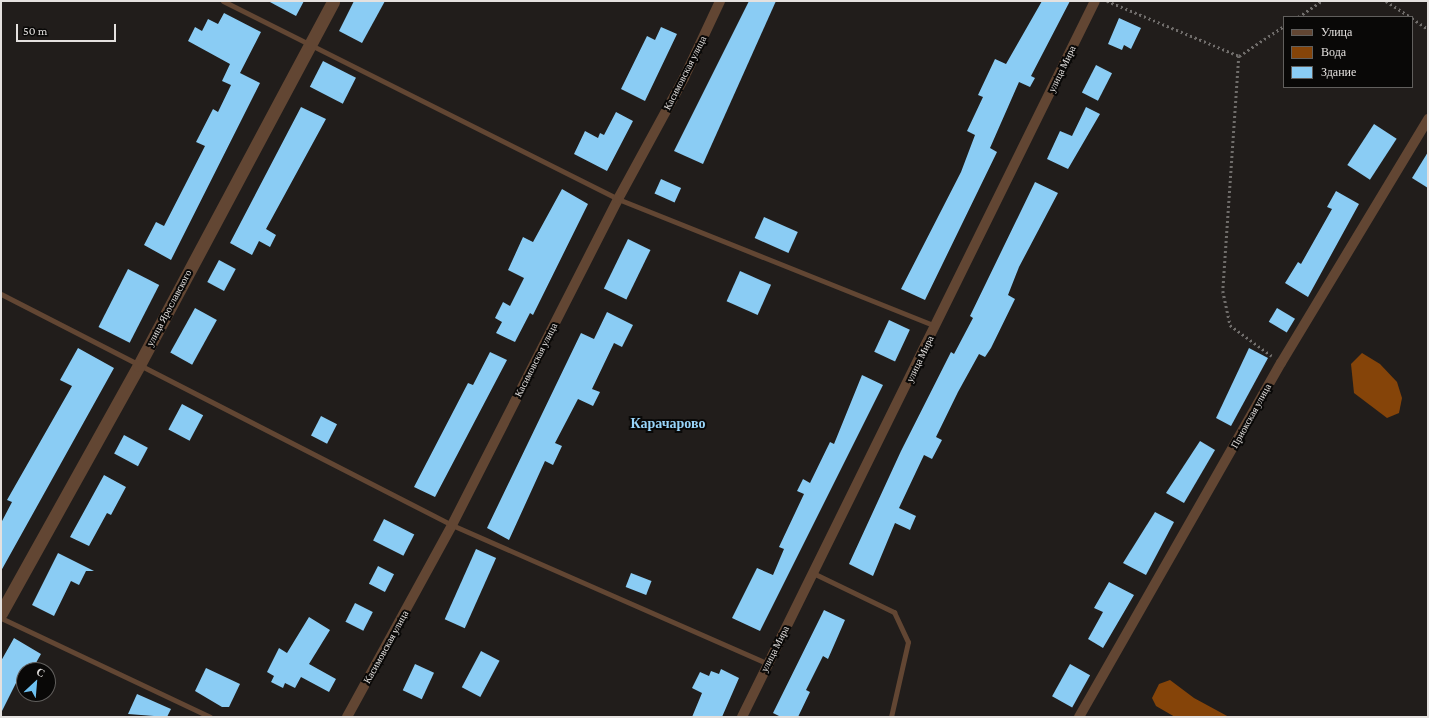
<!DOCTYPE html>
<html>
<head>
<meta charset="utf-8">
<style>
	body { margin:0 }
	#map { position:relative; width:1429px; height:718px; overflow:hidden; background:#211d1b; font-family:"Crimson Pro",serif }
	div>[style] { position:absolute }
	.water>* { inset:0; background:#854409 }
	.building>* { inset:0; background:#8accf4; transform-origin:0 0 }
	.path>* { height:2.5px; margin-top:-1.25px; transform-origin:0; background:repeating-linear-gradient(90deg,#706d6b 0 2px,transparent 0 5px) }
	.service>* { height:5px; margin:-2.5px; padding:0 2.5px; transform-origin:2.5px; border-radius:2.5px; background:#624633 }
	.minor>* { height:10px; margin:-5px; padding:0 5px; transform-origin:5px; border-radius:5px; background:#624633 }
	.tertiary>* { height:13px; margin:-6.5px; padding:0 6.5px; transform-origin:6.5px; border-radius:6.5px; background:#624633 }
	span { translate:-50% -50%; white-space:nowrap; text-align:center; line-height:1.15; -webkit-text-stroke:4px #090807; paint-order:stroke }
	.street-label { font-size:10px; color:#e4e1df }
	.district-label { font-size:14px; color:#98d4f9; font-weight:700 }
	.frame { position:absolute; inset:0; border:2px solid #e4e1df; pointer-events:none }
	.legend { position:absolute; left:1283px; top:16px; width:130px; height:72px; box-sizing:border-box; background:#090807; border:1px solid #615f5d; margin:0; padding:5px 7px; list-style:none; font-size:12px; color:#e4e1df }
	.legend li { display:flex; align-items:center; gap:8px; height:20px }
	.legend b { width:20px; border:1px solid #615f5d }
	.north { position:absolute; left:16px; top:662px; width:40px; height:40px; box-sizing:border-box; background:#090807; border:1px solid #615f5d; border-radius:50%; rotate:26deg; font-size:11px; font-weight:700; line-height:16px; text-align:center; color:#e4e1df }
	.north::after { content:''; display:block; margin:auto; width:14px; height:18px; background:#6ec2f3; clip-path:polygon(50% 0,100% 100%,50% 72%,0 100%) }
	.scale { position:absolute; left:16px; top:24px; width:100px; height:18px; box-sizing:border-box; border:2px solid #e4e1df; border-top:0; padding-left:5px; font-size:12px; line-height:14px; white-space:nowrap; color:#e4e1df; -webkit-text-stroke:3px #090807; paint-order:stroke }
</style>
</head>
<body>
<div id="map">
	<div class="water">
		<i style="clip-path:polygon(1362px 353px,1380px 364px,1397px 382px,1402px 398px,1399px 413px,1387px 418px,1354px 393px,1351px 364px)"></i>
		<i style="clip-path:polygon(1170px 680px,1194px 698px,1229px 717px,1175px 717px,1156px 706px,1152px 698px,1159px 684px)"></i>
	</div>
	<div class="building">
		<i style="clip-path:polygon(268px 1px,304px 1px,296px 16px)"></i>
		<i style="clip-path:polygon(354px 1px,385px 1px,362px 43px,339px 31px)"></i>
		<i style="clip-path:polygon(749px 1px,776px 1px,703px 164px,674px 151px)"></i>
		<i style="clip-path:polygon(1042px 1px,1070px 1px,1031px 76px,1035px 78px,1030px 87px,1019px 82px,990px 148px,997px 152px,925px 300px,901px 289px,961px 172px,975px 135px,967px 131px,983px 97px,978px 95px,995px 59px,1006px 64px)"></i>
		<i style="clip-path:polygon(224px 13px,261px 32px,240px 73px,260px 83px,171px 260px,144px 245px,156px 222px,164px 226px,205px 146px,196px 142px,213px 109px,218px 112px,231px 85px,222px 81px,230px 64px,188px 41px,195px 27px,202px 31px,208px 19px,218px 24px)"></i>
		<i style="clip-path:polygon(1119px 18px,1141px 28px,1131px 49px,1124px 45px,1122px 50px,1108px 44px)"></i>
		<i style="clip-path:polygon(661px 27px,677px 34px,645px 101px,621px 89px,647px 36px,655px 40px)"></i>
		<i style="left:323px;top:61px;width:37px;height:29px;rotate:27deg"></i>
		<i style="left:1096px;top:65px;width:18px;height:31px;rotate:27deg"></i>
		<i style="clip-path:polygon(301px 107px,326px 119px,266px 229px,276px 235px,270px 247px,259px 241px,252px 255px,230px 243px)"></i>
		<i style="clip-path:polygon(1086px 107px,1100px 114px,1068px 169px,1047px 159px,1060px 131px,1072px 136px)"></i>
		<i style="clip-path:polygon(616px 112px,633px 121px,607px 171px,574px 154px,585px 131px,598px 138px,600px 133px,604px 135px)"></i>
		<i style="left:1374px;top:124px;width:27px;height:49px;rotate:33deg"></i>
		<i style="clip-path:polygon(1428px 152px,1428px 188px,1412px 178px)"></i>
		<i style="left:661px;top:179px;width:22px;height:16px;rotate:24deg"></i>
		<i style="clip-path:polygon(1035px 182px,1058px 193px,1019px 267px,1008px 295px,1015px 299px,991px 348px,985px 357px,979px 354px,958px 392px,936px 437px,942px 440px,932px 459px,924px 455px,899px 508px,916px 516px,910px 530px,895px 523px,873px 576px,849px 564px,901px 451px,951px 352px,954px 354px,973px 318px,970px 316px)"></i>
		<i style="clip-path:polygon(562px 189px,588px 204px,533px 315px,530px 313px,515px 342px,496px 333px,502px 322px,495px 318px,503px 302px,510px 306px,524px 278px,508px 270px,523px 237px,533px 242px)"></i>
		<i style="clip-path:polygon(1336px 191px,1359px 204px,1308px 297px,1285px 283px,1298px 262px,1301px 264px,1332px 209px,1327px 207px)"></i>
		<i style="left:764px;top:217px;width:37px;height:23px;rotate:24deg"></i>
		<i style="left:628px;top:239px;width:25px;height:55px;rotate:26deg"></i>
		<i style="left:219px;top:260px;width:19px;height:25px;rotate:28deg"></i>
		<i style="left:128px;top:269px;width:35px;height:65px;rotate:27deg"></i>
		<i style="left:740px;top:271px;width:34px;height:33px;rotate:24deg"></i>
		<i style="left:195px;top:308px;width:25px;height:51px;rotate:29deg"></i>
		<i style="left:1277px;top:308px;width:21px;height:16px;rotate:31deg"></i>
		<i style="clip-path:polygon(607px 312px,633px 325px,622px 347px,614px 343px,592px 389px,600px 392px,593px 406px,578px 399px,555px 443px,562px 446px,553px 465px,545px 461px,509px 540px,487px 528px,581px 333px,594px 339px)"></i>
		<i style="left:889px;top:320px;width:23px;height:35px;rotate:25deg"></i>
		<i style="clip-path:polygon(78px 348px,114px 368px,1px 571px,1px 523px,12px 502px,7px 500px,72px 386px,60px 380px)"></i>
		<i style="clip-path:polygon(1249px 348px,1268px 358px,1231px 426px,1216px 418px)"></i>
		<i style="clip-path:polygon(490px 352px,507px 360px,435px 497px,414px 487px,468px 383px,473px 385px)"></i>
		<i style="clip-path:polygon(862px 375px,883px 385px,760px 631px,732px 618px,757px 568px,773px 575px,784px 549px,779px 547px,804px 494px,797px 491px,803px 479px,810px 483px,830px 442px,834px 444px)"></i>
		<i style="left:182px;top:404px;width:24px;height:29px;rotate:28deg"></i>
		<i style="left:321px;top:416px;width:18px;height:22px;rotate:27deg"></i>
		<i style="left:124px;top:435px;width:27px;height:21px;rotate:28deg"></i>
		<i style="clip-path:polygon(1200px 441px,1215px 450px,1184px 503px,1166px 493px)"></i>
		<i style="clip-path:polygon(104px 475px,126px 487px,111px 515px,107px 513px,89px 546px,70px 537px)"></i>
		<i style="clip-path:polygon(1155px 512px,1174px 522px,1146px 575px,1123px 563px)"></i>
		<i style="left:384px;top:519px;width:34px;height:24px;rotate:27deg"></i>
		<i style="left:476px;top:549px;width:22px;height:77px;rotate:24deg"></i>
		<i style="clip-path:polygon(58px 553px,94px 571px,86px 571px,79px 585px,71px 581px,54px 616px,32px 605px)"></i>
		<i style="left:378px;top:566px;width:18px;height:20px;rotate:27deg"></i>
		<i style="left:631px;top:573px;width:22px;height:15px;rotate:21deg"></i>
		<i style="clip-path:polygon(1109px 582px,1134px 595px,1103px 648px,1088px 639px,1103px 612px,1094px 608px)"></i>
		<i style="left:355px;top:603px;width:20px;height:21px;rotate:27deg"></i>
		<i style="clip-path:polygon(824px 610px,845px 620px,828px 659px,823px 656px,806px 690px,810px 692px,798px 717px,781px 717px,773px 713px)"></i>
		<i style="clip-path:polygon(309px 617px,330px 630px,309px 664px,336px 679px,329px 692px,301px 677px,295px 688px,285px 683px,283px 688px,271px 682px,274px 676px,267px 672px,279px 648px,287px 653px)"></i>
		<i style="clip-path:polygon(14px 638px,41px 654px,32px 670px,24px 670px,24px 677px,20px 675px,1px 713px,1px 661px)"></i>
		<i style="left:481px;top:651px;width:21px;height:41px;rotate:28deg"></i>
		<i style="left:415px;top:664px;width:21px;height:29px;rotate:25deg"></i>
		<i style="left:1070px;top:664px;width:23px;height:37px;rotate:29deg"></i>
		<i style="clip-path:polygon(206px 668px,240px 684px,229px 707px,222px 707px,195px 691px)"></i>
		<i style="clip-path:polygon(721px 669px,739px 678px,722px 717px,692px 717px,702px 693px,692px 688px,700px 672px,709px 676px,711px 671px,719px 674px)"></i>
		<i style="clip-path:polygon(137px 694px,171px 709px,167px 717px,128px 714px)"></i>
	</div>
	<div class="path">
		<i style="left:1107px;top:1px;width:143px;rotate:22.6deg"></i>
		<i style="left:1239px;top:56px;width:236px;rotate:93.9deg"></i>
		<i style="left:1223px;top:291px;width:35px;rotate:78deg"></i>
		<i style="left:1230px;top:325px;width:52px;rotate:36.4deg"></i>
		<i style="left:1386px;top:1px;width:30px;rotate:33deg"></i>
		<i style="left:1298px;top:17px;width:29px;rotate:-34deg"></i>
		<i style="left:1412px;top:18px;width:19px;rotate:35deg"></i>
		<i style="left:1239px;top:56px;width:54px;rotate:-33.7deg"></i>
	</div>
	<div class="service">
		<i style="left:223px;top:1px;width:442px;rotate:26.6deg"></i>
		<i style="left:618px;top:199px;width:342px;rotate:21.8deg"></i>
		<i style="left:1px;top:294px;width:507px;rotate:27.12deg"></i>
		<i style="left:452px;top:525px;width:344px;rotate:23.7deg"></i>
		<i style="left:815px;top:574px;width:88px;rotate:25.7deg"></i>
		<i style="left:894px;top:612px;width:33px;rotate:65deg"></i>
		<i style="left:908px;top:642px;width:77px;rotate:102.8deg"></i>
		<i style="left:1px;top:618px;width:231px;rotate:25.3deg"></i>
	</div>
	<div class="minor">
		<i style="left:347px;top:717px;width:219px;rotate:-61.3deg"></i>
		<i style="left:452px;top:525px;width:366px;rotate:-63deg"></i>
		<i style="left:618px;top:199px;width:138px;rotate:-61.4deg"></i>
		<i style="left:684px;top:78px;width:85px;rotate:-64.9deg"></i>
		<i style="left:742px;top:717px;width:798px;rotate:-63.76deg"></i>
		<i style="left:1079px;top:717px;width:408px;rotate:-60.3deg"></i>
		<i style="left:1281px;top:363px;width:285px;rotate:-58.9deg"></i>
	</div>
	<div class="tertiary">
		<i style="left:1px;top:613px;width:284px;rotate:-60.9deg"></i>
		<i style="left:139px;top:365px;width:412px;rotate:-61.9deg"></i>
	</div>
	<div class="street-label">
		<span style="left:1062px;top:69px;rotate:-64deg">улица Мира</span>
		<span style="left:685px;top:73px;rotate:-63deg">Касимовская улица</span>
		<span style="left:169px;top:308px;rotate:-62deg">улица Ярославского</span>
		<span style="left:920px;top:359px;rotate:-64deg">улица Мира</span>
		<span style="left:536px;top:360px;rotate:-63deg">Касимовская улица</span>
		<span style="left:1251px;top:416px;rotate:-61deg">Приокская улица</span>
		<span style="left:386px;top:647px;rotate:-61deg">Касимовская улица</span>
		<span style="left:775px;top:649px;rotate:-63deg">улица Мира</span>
	</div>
	<div class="district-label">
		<span style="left:668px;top:423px">Карачарово</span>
	</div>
	<div class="frame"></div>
	<ul class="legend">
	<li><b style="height:5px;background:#624633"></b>Улица</li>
	<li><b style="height:11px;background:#854409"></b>Вода</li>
	<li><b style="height:11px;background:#8accf4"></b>Здание</li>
	</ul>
	<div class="north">С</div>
	<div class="scale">50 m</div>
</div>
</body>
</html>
